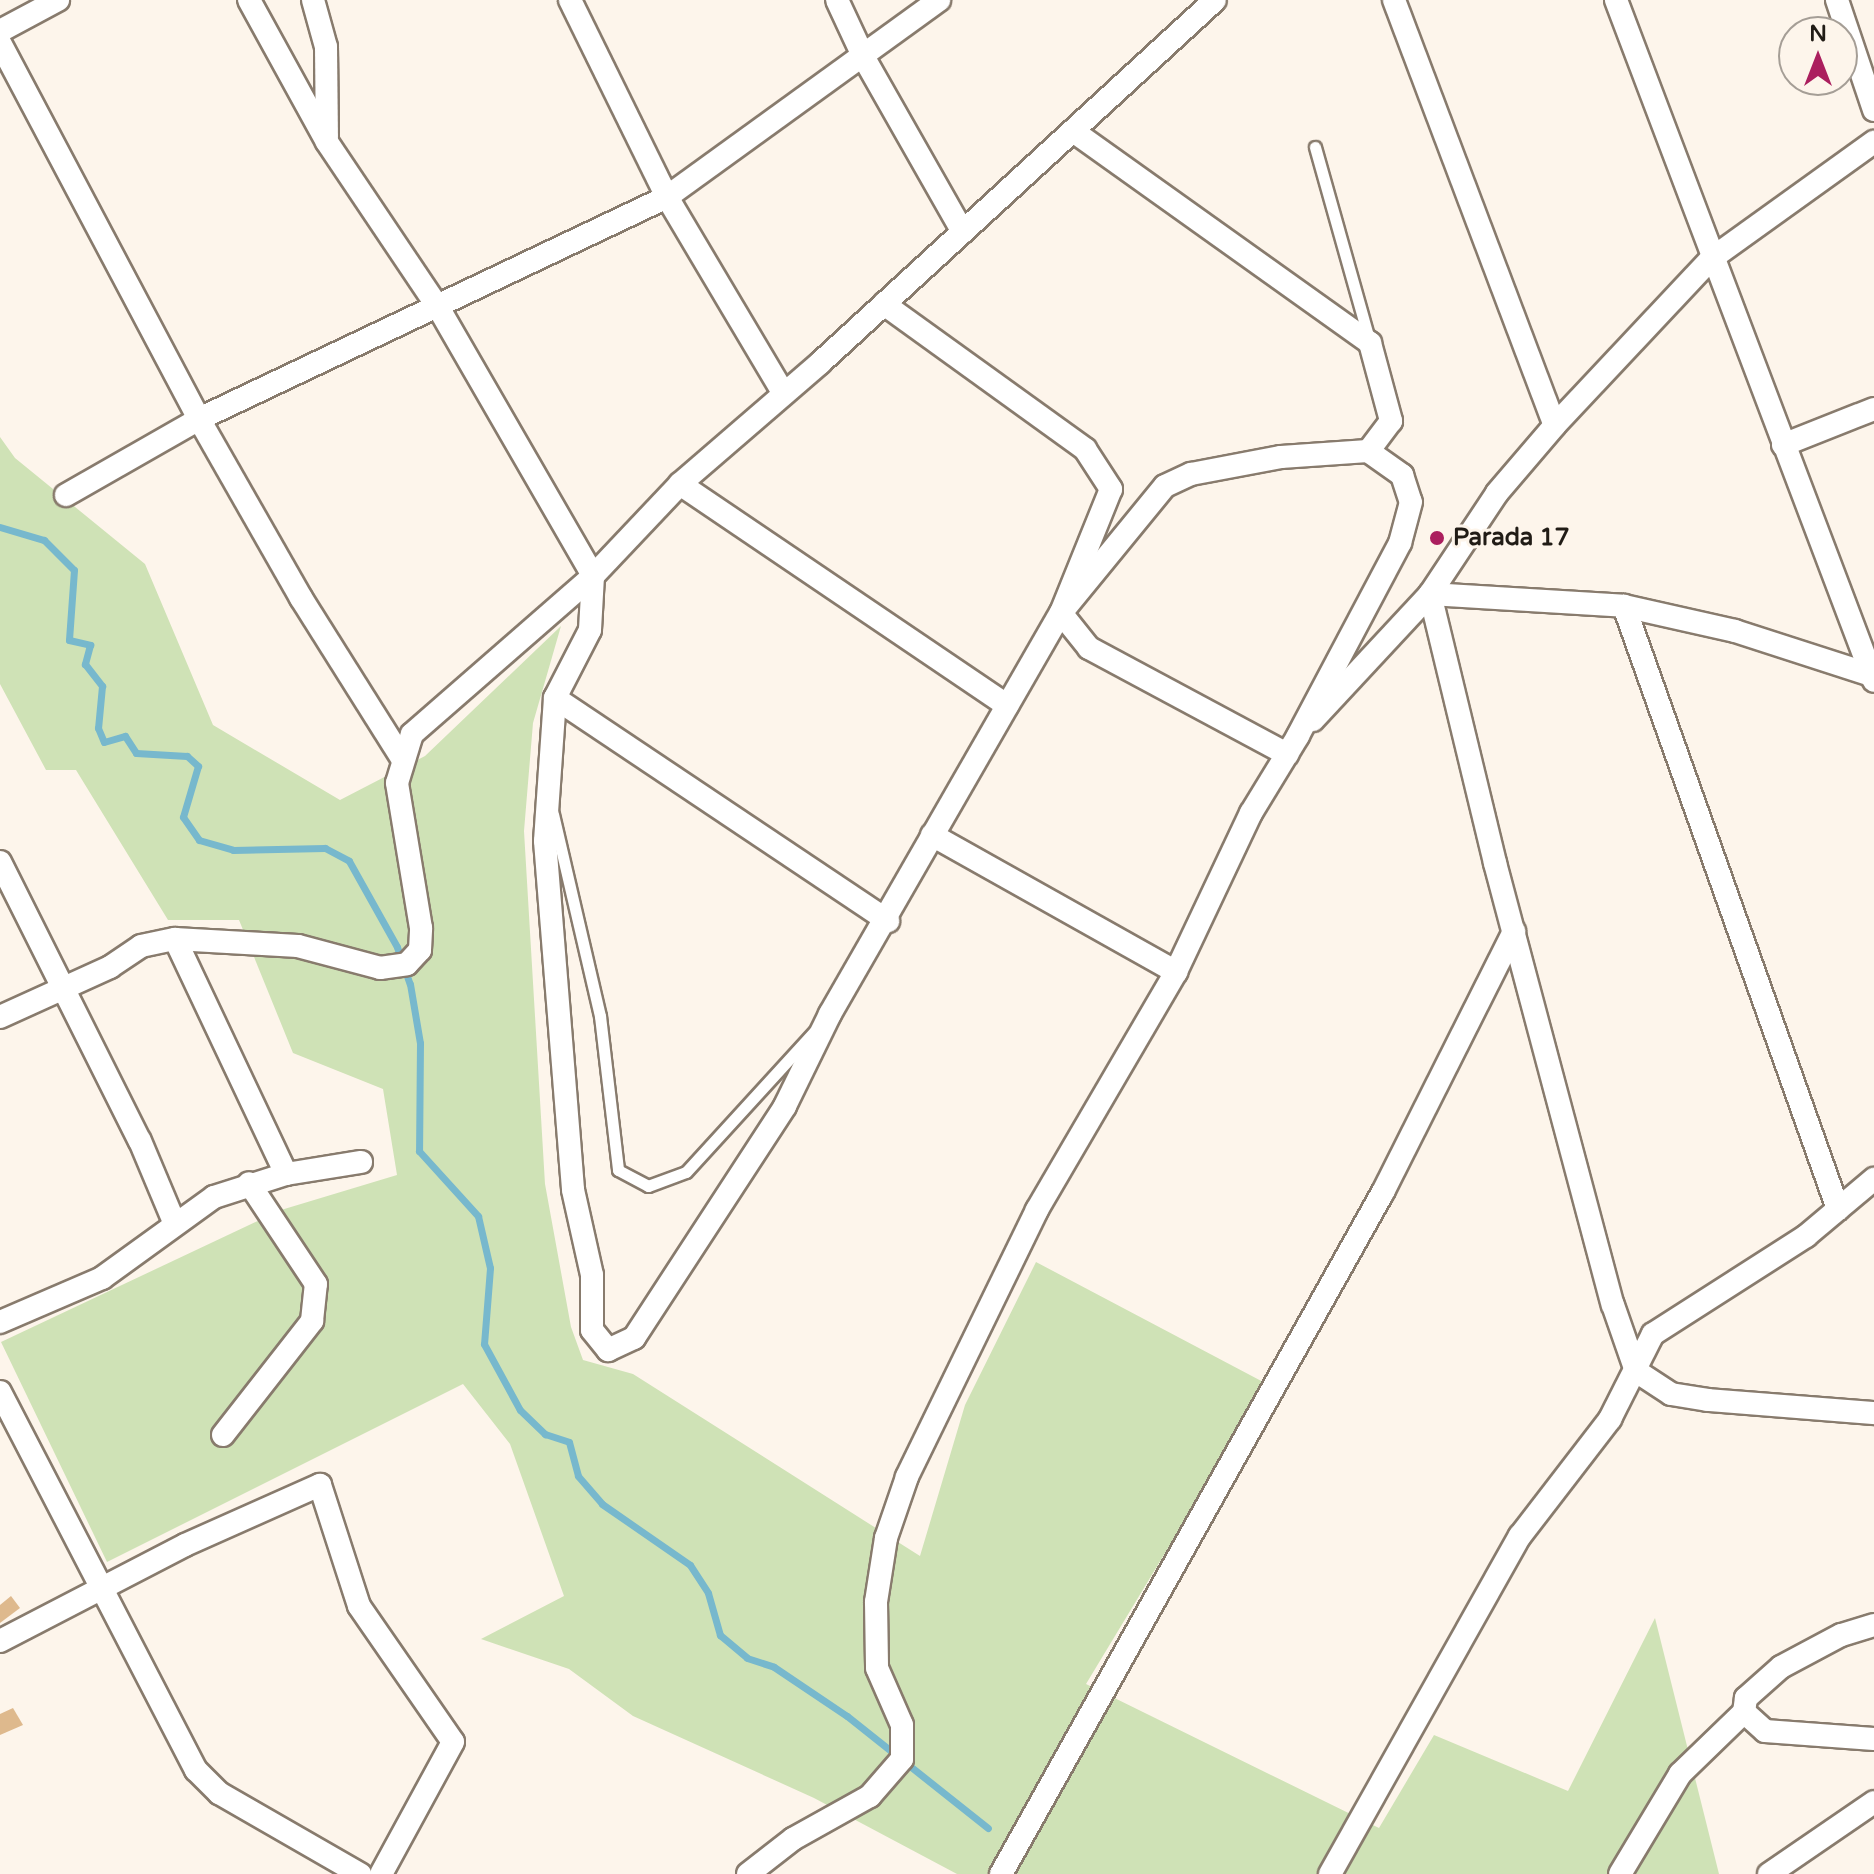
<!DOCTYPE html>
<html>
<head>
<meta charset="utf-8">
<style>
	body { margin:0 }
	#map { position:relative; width:1874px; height:1874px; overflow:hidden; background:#fdf5eb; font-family:"Varela Round",sans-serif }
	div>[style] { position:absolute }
	.green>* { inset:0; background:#cfe2b6 }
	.stream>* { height:7px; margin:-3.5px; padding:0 3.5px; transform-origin:3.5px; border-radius:3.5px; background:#77b8cd }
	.building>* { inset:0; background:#deb98d }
	.roads { filter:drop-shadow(2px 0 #887b6d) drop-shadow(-2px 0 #887b6d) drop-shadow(0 2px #887b6d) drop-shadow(0 -2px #887b6d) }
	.lane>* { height:11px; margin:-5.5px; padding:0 5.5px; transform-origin:5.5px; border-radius:5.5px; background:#fff }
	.street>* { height:22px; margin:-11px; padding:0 11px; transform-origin:11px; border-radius:11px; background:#fff }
	.dots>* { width:22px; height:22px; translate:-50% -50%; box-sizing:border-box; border:4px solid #fdf5eb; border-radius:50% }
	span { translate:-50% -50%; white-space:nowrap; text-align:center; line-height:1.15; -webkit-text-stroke:6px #fdf5eb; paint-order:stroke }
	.poi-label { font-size:24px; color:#211c16; font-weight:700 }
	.left { translate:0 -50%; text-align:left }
	.north { position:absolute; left:1778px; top:16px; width:80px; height:80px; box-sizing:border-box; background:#fdf5eb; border:2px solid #a59e96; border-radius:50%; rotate:0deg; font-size:22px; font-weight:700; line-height:32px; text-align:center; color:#211c16 }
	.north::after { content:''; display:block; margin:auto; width:28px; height:36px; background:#ab1f5e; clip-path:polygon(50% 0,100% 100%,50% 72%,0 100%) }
</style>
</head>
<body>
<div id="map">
	<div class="green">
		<i style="clip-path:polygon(0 437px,15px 458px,145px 564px,213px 725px,340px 800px,425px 756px,561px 626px,533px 723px,524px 831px,545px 1184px,571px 1327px,583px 1360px,633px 1374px,920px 1556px,965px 1405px,1036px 1262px,1267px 1384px,1086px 1684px,1379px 1828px,1434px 1735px,1568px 1791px,1655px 1618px,1719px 1874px,957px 1874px,814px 1798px,633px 1716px,569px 1669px,481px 1639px,564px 1596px,510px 1444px,463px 1384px,107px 1562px,1px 1342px,281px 1210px,397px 1175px,383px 1089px,293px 1053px,239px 920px,168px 920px,76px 770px,46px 770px,0 684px)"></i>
	</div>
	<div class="stream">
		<i style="left:0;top:527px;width:46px;rotate:16.5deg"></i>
		<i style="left:44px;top:540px;width:42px;rotate:45deg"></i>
		<i style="left:74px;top:570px;width:70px;rotate:94.1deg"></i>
		<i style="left:69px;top:640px;width:22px;rotate:13deg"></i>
		<i style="left:90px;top:645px;width:20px;rotate:105deg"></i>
		<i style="left:85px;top:664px;width:28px;rotate:52deg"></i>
		<i style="left:102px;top:686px;width:42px;rotate:95.4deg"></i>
		<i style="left:98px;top:728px;width:15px;rotate:67deg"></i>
		<i style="left:104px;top:742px;width:22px;rotate:-16deg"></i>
		<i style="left:125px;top:736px;width:20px;rotate:57deg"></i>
		<i style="left:136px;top:753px;width:51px;rotate:3.4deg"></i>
		<i style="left:187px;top:756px;width:15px;rotate:42deg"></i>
		<i style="left:198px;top:766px;width:53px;rotate:106.4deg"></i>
		<i style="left:183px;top:817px;width:28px;rotate:55deg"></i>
		<i style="left:199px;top:840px;width:35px;rotate:16deg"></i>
		<i style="left:233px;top:850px;width:92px;rotate:-1.2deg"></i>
		<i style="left:325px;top:848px;width:27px;rotate:28deg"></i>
		<i style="left:349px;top:861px;width:98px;rotate:60.8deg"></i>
		<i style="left:397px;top:947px;width:39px;rotate:71deg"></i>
		<i style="left:410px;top:984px;width:60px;rotate:80.4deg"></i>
		<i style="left:420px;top:1043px;width:108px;rotate:90.5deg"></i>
		<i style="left:419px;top:1151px;width:88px;rotate:47.8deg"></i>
		<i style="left:478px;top:1216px;width:53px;rotate:77deg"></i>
		<i style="left:490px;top:1268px;width:76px;rotate:94.5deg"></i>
		<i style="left:484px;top:1344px;width:75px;rotate:61.4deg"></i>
		<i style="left:520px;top:1410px;width:35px;rotate:44deg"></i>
		<i style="left:545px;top:1434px;width:25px;rotate:18deg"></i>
		<i style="left:569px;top:1442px;width:35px;rotate:75deg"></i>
		<i style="left:578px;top:1476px;width:37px;rotate:49deg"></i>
		<i style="left:602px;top:1504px;width:107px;rotate:34.7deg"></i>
		<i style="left:690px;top:1565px;width:33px;rotate:57deg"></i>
		<i style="left:708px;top:1593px;width:44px;rotate:74.1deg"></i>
		<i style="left:720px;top:1635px;width:35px;rotate:40deg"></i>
		<i style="left:747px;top:1658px;width:28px;rotate:18deg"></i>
		<i style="left:774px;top:1667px;width:88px;rotate:33.9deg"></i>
		<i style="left:847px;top:1716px;width:180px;rotate:38.5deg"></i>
	</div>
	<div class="building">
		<i style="clip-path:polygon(11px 1596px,20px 1608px,0 1623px,0 1605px)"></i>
		<i style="clip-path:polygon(13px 1708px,23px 1725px,0 1735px,0 1714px)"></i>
	</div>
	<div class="roads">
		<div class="lane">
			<i style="left:1315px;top:147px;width:199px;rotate:74.3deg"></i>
			<i style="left:553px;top:814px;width:207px;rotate:76.9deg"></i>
			<i style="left:600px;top:1016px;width:155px;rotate:83.3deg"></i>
			<i style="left:618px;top:1170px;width:34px;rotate:28deg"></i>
			<i style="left:648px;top:1186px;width:40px;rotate:-20.2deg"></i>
			<i style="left:686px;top:1172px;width:190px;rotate:-47.6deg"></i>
		</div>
		<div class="street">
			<i style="left:249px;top:0;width:162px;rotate:61.2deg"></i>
			<i style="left:327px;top:142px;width:199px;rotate:56.1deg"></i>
			<i style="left:438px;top:307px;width:310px;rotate:60deg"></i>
			<i style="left:593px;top:576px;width:54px;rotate:93.2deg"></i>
			<i style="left:590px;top:630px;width:76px;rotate:117.2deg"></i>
			<i style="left:555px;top:698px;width:143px;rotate:94deg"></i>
			<i style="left:545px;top:841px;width:350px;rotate:85.4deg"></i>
			<i style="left:573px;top:1190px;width:87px;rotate:77.4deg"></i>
			<i style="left:592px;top:1275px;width:55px;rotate:90deg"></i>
			<i style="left:592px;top:1330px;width:26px;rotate:51deg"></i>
			<i style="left:608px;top:1350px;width:29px;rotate:-25deg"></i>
			<i style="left:634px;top:1338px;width:277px;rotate:-56.9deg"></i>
			<i style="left:785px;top:1106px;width:102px;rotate:-63.9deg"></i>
			<i style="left:830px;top:1014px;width:463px;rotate:-60.1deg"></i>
			<i style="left:1061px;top:613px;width:164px;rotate:-50.7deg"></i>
			<i style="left:1165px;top:486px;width:29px;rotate:-25deg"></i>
			<i style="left:1191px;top:474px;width:92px;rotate:-10.7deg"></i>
			<i style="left:1281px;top:457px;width:87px;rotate:-3.9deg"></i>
			<i style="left:1368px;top:451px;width:42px;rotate:35.2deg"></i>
			<i style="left:1402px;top:475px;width:28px;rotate:72deg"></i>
			<i style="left:1411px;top:502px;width:42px;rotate:105deg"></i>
			<i style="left:1400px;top:543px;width:218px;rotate:117.9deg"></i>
			<i style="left:1298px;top:736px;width:90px;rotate:121.4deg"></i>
			<i style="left:1251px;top:813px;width:176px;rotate:115.3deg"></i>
			<i style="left:1176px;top:972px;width:276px;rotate:120.3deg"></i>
			<i style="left:1037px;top:1210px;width:297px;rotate:116deg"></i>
			<i style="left:907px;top:1477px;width:65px;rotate:109deg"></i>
			<i style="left:886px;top:1538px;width:65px;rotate:98.9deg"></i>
			<i style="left:876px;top:1602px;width:66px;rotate:89.1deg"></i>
			<i style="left:877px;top:1668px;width:62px;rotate:66.3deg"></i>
			<i style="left:902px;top:1725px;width:34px;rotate:90deg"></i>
			<i style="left:902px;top:1759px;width:49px;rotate:130.9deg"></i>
			<i style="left:870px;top:1796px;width:88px;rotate:150.8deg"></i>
			<i style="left:793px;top:1839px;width:57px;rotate:142.1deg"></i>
			<i style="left:313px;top:0;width:49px;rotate:74.5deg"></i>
			<i style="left:326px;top:47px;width:90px;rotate:89.4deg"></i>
			<i style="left:570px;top:0;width:220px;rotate:63.8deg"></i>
			<i style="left:667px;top:197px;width:227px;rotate:59.3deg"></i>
			<i style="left:837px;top:0;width:64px;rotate:65deg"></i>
			<i style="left:864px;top:58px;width:200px;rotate:60.4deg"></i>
			<i style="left:1394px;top:0;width:454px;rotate:69.3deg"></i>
			<i style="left:1616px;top:0;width:728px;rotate:69.25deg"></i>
			<i style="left:1837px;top:0;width:116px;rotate:71.4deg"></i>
			<i style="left:0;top:31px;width:66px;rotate:-28.1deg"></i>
			<i style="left:0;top:43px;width:425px;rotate:62.1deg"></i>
			<i style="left:199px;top:419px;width:206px;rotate:60.3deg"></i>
			<i style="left:301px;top:598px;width:188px;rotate:57.8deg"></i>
			<i style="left:1073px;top:131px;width:365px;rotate:35.5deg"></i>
			<i style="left:1370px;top:343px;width:81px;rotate:74.9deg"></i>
			<i style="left:1391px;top:421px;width:38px;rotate:127deg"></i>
			<i style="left:884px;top:304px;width:248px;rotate:35.8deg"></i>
			<i style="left:1085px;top:449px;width:48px;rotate:57deg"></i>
			<i style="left:1111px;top:489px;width:134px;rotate:112deg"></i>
			<i style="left:1061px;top:613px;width:45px;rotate:51.3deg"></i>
			<i style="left:1089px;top:648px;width:225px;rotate:28.2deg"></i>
			<i style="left:1783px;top:445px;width:98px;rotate:-21.6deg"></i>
			<i style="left:680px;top:484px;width:395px;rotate:34.1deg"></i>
			<i style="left:66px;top:495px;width:153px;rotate:-29.7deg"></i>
			<i style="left:199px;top:419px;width:518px;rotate:-25.38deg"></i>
			<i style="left:667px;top:197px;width:336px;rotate:-35.9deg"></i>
			<i style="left:1430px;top:594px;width:277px;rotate:76.4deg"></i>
			<i style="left:1495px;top:863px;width:457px;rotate:75.1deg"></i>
			<i style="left:1613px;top:1305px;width:70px;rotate:70.8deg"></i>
			<i style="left:1636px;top:1371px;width:42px;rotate:33.3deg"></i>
			<i style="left:1671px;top:1394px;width:37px;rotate:9deg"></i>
			<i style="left:1708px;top:1400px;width:167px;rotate:4.5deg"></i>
			<i style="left:1430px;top:594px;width:194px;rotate:3.5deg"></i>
			<i style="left:1624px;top:606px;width:114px;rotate:12.7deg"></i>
			<i style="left:1735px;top:631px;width:146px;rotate:17.9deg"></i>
			<i style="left:1624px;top:606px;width:640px;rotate:70.46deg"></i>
			<i style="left:555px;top:698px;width:401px;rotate:33.8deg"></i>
			<i style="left:1313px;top:720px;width:172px;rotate:-47.1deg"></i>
			<i style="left:1430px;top:594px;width:121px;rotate:-56.4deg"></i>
			<i style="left:1497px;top:493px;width:89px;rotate:-49.5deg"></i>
			<i style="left:1555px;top:425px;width:228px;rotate:-46.8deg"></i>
			<i style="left:1711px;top:259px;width:201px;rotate:-35.7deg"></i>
			<i style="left:932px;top:835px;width:280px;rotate:29.3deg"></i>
			<i style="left:0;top:862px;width:312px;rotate:63.4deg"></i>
			<i style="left:140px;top:1141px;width:88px;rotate:67.2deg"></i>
			<i style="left:175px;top:939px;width:260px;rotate:64.7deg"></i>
			<i style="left:0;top:1017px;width:121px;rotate:-24.4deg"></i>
			<i style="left:110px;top:967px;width:37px;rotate:-34deg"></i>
			<i style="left:141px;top:946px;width:35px;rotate:-12deg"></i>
			<i style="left:175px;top:939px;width:123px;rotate:3.3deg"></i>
			<i style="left:298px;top:946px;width:85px;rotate:15deg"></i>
			<i style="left:380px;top:968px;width:27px;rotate:-8deg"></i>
			<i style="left:407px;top:964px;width:19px;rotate:-47deg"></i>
			<i style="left:420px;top:950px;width:22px;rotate:-87deg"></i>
			<i style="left:421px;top:928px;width:147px;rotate:-99.4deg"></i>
			<i style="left:397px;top:783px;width:51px;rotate:-73deg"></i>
			<i style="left:412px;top:734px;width:240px;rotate:-41.1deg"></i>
			<i style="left:593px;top:576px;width:127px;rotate:-46.6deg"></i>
			<i style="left:680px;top:484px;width:185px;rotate:-40.8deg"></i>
			<i style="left:820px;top:363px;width:536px;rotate:-42.58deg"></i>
			<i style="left:0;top:1322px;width:111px;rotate:-23.3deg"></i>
			<i style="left:102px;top:1278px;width:138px;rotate:-35.9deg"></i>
			<i style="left:214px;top:1197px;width:76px;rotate:-17.7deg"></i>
			<i style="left:286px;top:1174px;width:76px;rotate:-9.1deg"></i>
			<i style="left:0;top:1392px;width:426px;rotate:62.6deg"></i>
			<i style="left:196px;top:1770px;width:33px;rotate:45deg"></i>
			<i style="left:219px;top:1793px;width:163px;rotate:29.9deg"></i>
			<i style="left:223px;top:1435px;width:145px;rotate:-52deg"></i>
			<i style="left:312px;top:1321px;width:37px;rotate:-84deg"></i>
			<i style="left:316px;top:1284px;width:121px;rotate:-123.6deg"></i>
			<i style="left:1874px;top:1625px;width:34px;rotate:163deg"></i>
			<i style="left:1841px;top:1635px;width:68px;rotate:151.9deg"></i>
			<i style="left:1781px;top:1667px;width:47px;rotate:138.5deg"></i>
			<i style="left:1746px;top:1698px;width:14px;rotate:98deg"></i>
			<i style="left:1744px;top:1712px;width:28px;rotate:42deg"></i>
			<i style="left:1765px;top:1731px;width:109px;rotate:4.2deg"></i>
			<i style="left:0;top:1641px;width:208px;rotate:-27.4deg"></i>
			<i style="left:185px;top:1545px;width:148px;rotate:-24deg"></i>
			<i style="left:320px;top:1485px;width:127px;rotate:72.1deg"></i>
			<i style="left:359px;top:1606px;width:165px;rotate:55.3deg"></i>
			<i style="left:453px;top:1742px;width:150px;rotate:118.6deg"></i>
			<i style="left:1001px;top:1874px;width:782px;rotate:-60.75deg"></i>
			<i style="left:1383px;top:1192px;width:292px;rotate:-63.3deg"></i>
			<i style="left:1330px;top:1874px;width:388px;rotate:-60.7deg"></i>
			<i style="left:1520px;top:1536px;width:148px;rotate:-52.4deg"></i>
			<i style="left:1610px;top:1419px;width:95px;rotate:-63.2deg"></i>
			<i style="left:1653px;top:1334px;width:182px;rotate:-32.6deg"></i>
			<i style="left:1806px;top:1236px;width:89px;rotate:-40deg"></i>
			<i style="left:1620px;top:1874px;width:117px;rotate:-59deg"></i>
			<i style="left:1680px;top:1774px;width:89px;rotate:-44.1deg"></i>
			<i style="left:1769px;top:1874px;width:127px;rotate:-34.4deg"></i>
		</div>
	</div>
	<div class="dots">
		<i style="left:1437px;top:538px;background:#ab1f5e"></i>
	</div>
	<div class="poi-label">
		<span class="left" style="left:1453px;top:538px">Parada 17</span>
	</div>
	<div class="north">N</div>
</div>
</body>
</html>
